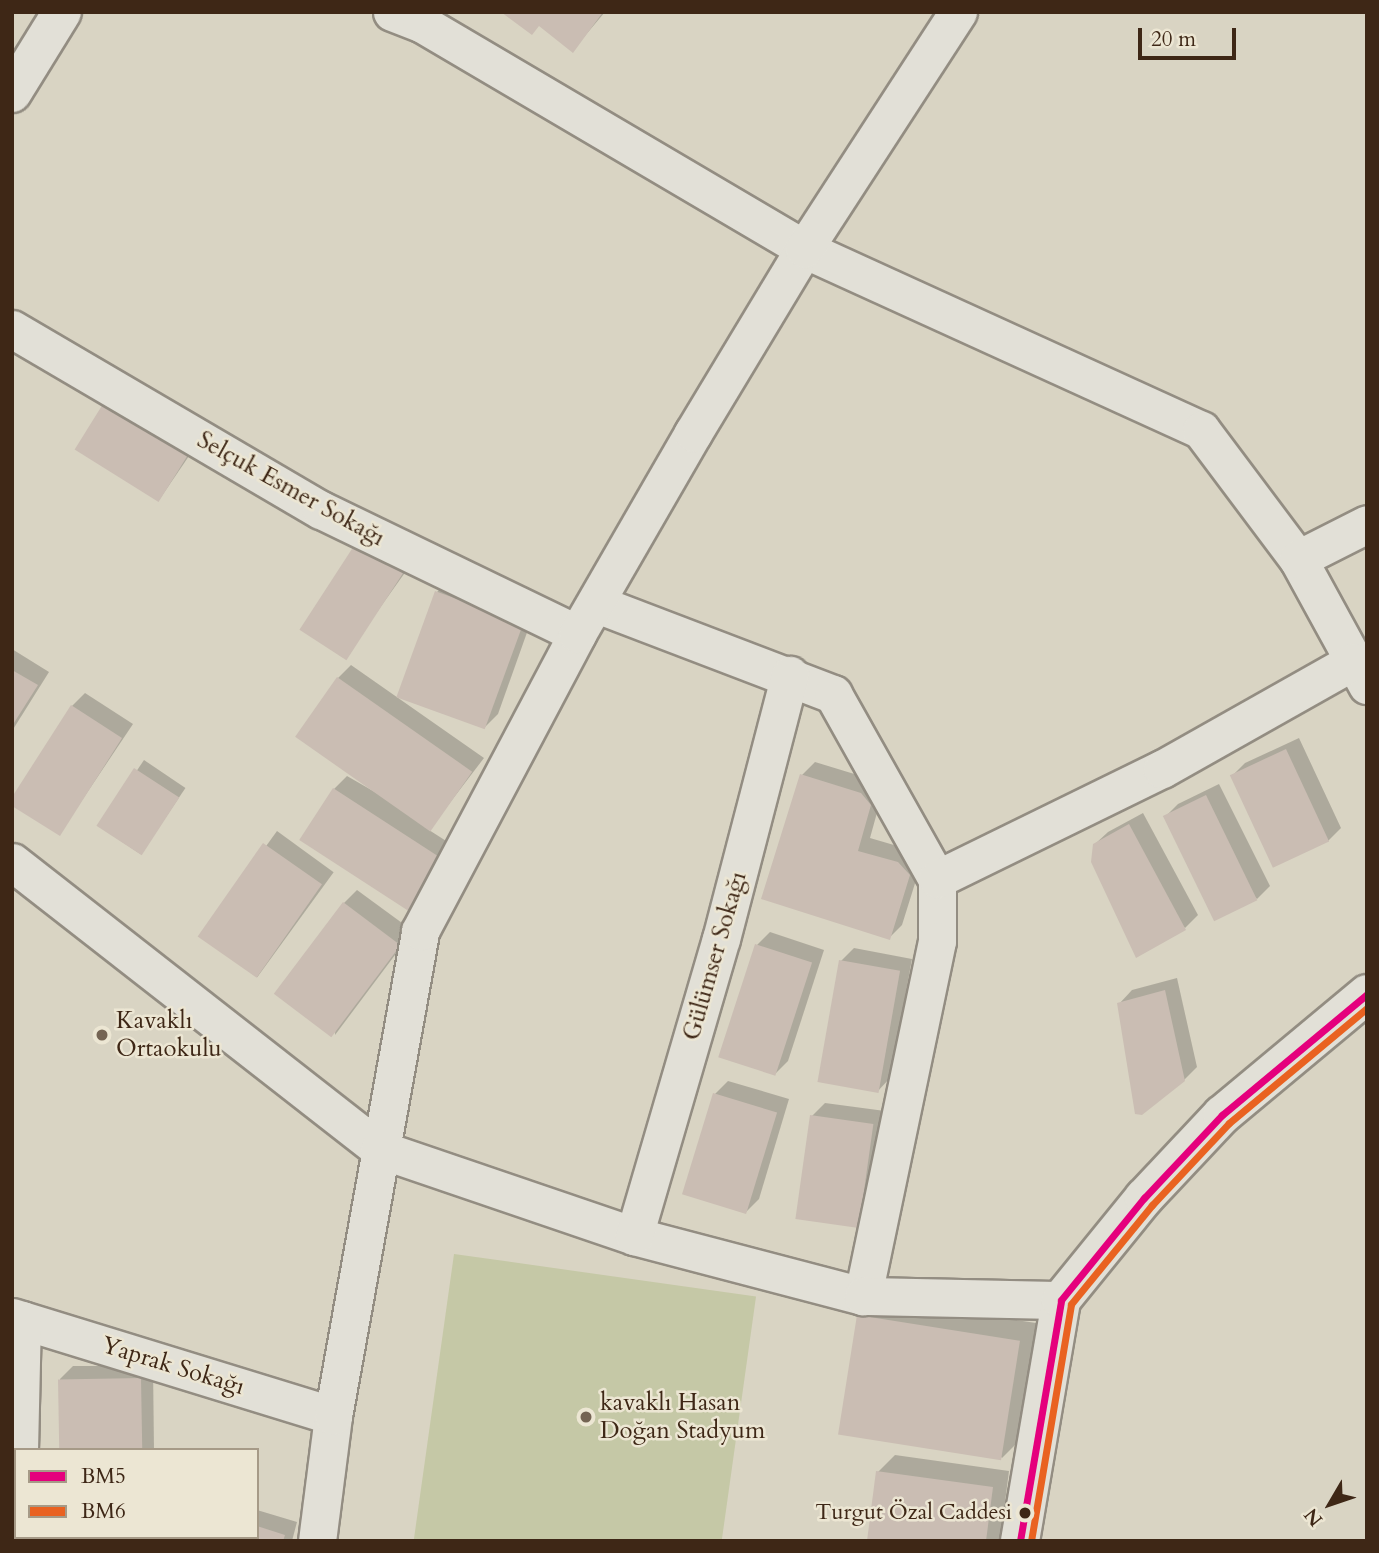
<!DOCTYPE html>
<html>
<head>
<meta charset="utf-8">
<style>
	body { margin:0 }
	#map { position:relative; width:1379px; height:1553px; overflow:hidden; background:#d9d4c3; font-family:Cardo,serif }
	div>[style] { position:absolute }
	.green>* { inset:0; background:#c5c8a6; transform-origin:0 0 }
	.shadow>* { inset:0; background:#0003; transform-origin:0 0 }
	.building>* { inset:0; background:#cabdb3; transform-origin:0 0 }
	.roads { filter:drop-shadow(2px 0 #938d82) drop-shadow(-2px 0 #938d82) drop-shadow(0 2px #938d82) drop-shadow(0 -2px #938d82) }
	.street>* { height:37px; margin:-18.5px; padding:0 18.5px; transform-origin:18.5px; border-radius:18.5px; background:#e2e0d7 }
	.secondary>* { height:38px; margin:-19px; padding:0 19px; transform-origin:19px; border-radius:19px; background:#e2e0d7 }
	.bus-1>* { height:7px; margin:-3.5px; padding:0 3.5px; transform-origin:3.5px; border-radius:3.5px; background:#e5007d }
	.bus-2>* { height:7px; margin:-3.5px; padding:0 3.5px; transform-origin:3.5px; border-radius:3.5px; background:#e96221 }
	.dots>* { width:19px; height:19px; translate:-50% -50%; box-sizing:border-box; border:4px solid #ece6d3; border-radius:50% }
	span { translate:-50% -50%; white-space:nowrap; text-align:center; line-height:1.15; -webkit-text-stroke:5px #ece6d3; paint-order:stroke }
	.bus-label { font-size:22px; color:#3e2716 }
	.right { translate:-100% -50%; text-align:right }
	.street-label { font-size:24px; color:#3e2716 }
	.poi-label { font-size:24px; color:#3e2716 }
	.left { translate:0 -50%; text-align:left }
	.frame { position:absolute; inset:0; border:14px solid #3e2716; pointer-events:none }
	.legend { position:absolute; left:14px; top:1448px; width:245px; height:91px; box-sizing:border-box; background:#ece6d3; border:2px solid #a69a87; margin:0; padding:9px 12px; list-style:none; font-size:21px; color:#3e2716 }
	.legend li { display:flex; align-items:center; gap:14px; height:35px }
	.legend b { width:35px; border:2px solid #a69a87 }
	.north { position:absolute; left:1295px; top:1469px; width:70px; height:70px; -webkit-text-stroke:5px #ece6d3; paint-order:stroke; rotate:231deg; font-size:19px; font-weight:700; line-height:28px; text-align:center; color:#3e2716 }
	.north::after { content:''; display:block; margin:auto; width:24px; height:32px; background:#3e2716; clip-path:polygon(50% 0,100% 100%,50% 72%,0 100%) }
	.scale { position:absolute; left:1138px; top:28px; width:98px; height:32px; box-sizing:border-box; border:4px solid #3e2716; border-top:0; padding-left:9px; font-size:21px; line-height:24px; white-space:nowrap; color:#3e2716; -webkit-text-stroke:5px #ece6d3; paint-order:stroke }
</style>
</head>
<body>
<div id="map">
	<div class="green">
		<i style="left:454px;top:1254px;width:305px;height:289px;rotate:8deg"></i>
	</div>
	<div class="shadow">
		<i style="clip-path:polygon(504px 12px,605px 12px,573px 50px,540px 25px)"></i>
		<i style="clip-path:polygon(109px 397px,204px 434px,159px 500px)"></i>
		<i style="clip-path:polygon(419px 553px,344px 658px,301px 629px)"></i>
		<i style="clip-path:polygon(450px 579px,535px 610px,498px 714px,485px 727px,437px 592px)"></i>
		<i style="clip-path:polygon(12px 649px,49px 672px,12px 731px)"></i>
		<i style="clip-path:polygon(351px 665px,484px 758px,429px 830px,454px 846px,408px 909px,334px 789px,347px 776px,394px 803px,338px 678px)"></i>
		<i style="clip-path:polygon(85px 693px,133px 724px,60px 833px,72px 706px)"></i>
		<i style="clip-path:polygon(1299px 738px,1341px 828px,1328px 841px,1274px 866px,1232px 776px,1245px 763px)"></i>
		<i style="left:144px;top:760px;width:50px;height:80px;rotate:34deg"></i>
		<i style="clip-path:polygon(815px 762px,874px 780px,883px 791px,870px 838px,911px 850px,922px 861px,902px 925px,889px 938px,802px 775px)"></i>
		<i style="clip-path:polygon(1219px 784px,1270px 886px,1257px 899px,1165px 817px,1178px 804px)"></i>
		<i style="clip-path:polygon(1143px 813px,1198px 915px,1185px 928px,1094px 845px,1108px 832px)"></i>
		<i style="left:277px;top:831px;width:70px;height:130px;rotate:36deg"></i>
		<i style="clip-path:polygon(357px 890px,413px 931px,335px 1035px,344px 903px)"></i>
		<i style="clip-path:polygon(770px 932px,824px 950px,788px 1061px,775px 1074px,757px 945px)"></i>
		<i style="clip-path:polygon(854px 948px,912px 959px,890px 1078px,877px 1092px,841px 961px)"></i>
		<i style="clip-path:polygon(1177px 978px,1197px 1067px,1184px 1080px,1119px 1004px,1132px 990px)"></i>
		<i style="clip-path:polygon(728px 1081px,789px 1099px,759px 1199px,746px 1212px,715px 1094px)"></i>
		<i style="clip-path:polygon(825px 1103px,885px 1111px,870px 1213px,857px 1226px,812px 1116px)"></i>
		<i style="clip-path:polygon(876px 1299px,1036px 1323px,1019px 1441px,1002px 1458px,859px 1316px)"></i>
		<i style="clip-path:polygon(73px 1366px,153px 1366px,154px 1450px,61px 1450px,60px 1379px)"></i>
		<i style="clip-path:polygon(895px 1455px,1009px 1471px,1000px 1541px,869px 1541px,878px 1472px)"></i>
		<i style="clip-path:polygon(257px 1510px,297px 1522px,292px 1541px,173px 1541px,257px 1537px)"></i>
		<i style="left:60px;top:1537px;width:94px;height:4px"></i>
	</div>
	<div class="building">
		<i style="clip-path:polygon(501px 12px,603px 12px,573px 53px,539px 26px,532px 35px)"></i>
		<i style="left:108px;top:396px;width:99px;height:63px;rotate:32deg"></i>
		<i style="left:361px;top:535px;width:56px;height:113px;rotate:33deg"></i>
		<i style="left:435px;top:591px;width:94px;height:113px;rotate:20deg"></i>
		<i style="clip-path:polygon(12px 670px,38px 685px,12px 726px)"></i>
		<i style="left:337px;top:677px;width:165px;height:73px;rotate:35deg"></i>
		<i style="clip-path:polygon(71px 705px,122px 738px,60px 836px,12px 806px,12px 797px)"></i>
		<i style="left:1286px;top:749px;width:102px;height:62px;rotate:65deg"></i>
		<i style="left:134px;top:768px;width:54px;height:69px;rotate:33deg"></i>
		<i style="clip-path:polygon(800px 774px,861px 793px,871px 805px,858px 851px,898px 862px,910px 875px,890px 940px,761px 899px)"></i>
		<i style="left:333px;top:788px;width:130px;height:62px;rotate:33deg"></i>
		<i style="left:1206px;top:795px;width:117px;height:48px;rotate:64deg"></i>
		<i style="clip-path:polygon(1129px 824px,1186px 930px,1136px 958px,1091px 862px,1093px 844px)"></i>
		<i style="left:263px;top:843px;width:72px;height:114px;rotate:35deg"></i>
		<i style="left:343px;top:902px;width:72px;height:115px;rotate:37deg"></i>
		<i style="left:755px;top:944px;width:60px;height:119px;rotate:18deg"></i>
		<i style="left:839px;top:960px;width:62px;height:124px;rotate:10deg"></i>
		<i style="clip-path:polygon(1165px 990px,1185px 1081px,1142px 1115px,1135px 1114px,1117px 1003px)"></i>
		<i style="left:713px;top:1093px;width:67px;height:106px;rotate:17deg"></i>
		<i style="left:810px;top:1115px;width:64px;height:105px;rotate:8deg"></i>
		<i style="left:857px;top:1315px;width:165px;height:121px;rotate:9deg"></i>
		<i style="left:141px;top:1378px;width:72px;height:83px;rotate:89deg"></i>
		<i style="clip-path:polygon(876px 1471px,993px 1487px,986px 1541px,867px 1541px)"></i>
		<i style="clip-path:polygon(257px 1526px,285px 1535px,283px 1541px,171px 1541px,257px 1537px)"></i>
		<i style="left:58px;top:1537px;width:84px;height:4px"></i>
	</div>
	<div class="roads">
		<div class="street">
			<i style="left:392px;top:12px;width:31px;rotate:21deg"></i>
			<i style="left:421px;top:23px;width:445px;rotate:30.5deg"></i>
			<i style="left:804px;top:249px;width:436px;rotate:24.5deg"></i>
			<i style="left:1201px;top:430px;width:161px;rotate:53.1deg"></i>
			<i style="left:1298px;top:559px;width:144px;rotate:61.3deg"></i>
			<i style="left:12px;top:329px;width:358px;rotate:30.4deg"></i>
			<i style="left:321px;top:510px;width:284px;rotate:25.8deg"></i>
			<i style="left:1298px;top:559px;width:77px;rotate:-26.9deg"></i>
			<i style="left:597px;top:604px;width:253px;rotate:20.9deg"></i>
			<i style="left:833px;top:694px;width:212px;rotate:60.7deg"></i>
			<i style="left:937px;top:879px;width:62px;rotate:90deg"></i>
			<i style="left:937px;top:941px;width:363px;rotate:101.8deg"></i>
			<i style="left:12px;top:862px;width:466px;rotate:38deg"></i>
			<i style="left:379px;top:1149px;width:269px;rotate:18.8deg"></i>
			<i style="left:634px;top:1236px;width:237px;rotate:14.7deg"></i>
			<i style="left:863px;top:1296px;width:198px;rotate:1.2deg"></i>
			<i style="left:937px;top:879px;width:250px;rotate:-26.1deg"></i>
			<i style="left:1162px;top:769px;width:218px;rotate:-29.4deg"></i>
			<i style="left:634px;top:1236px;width:309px;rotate:-73.7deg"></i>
			<i style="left:721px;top:939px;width:273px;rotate:-75.4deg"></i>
			<i style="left:12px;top:1317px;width:336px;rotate:17.1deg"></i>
			<i style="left:19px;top:1450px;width:130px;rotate:-88.7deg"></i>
			<i style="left:17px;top:1541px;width:4px;rotate:-76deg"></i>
			<i style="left:317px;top:1541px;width:126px;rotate:-82.7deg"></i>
			<i style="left:333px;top:1416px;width:493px;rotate:-79.8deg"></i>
			<i style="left:420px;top:931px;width:336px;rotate:-62.1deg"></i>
			<i style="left:577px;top:634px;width:232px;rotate:-60deg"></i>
			<i style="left:693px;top:433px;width:215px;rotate:-58.9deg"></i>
			<i style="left:804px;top:249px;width:283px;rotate:-57deg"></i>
		</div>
		<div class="secondary">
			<i style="left:12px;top:93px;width:95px;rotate:-58.3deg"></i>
			<i style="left:1020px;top:1541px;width:244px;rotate:-80.3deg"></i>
			<i style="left:1061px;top:1300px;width:132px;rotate:-50.9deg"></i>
			<i style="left:1144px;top:1198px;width:114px;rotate:-46.8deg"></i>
			<i style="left:1222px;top:1115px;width:189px;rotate:-39.8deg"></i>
		</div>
	</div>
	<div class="bus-1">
		<i style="left:1020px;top:1541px;width:244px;rotate:-80.3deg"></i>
		<i style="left:1061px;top:1300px;width:132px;rotate:-50.9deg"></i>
		<i style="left:1144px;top:1198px;width:114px;rotate:-46.8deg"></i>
		<i style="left:1222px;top:1115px;width:189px;rotate:-39.8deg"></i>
	</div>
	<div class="bus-2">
		<i style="left:1031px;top:1541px;width:240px;rotate:-80.4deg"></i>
		<i style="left:1071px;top:1304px;width:128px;rotate:-50.7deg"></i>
		<i style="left:1152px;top:1205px;width:112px;rotate:-46.8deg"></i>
		<i style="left:1229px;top:1123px;width:180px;rotate:-39.8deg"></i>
	</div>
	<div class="dots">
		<i style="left:102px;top:1035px;background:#746453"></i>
		<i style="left:586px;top:1417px;background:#746453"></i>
		<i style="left:1025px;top:1513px;background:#3e2716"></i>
	</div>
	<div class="bus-label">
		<span class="right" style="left:1012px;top:1513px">Turgut Özal Caddesi</span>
	</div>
	<div class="street-label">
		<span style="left:291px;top:489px;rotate:29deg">Selçuk Esmer Sokağı</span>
		<span style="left:715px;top:956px;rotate:-74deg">Gülümser Sokağı</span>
		<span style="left:173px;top:1366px;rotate:17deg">Yaprak Sokağı</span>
	</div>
	<div class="poi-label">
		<span class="left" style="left:116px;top:1035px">Kavaklı<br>Ortaokulu</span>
		<span class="left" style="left:600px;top:1417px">kavaklı Hasan<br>Doğan Stadyum</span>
	</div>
	<div class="frame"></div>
	<ul class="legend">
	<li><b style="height:9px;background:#e5007d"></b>BM5</li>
	<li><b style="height:9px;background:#e96221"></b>BM6</li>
	</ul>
	<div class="north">N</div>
	<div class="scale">20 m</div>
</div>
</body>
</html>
